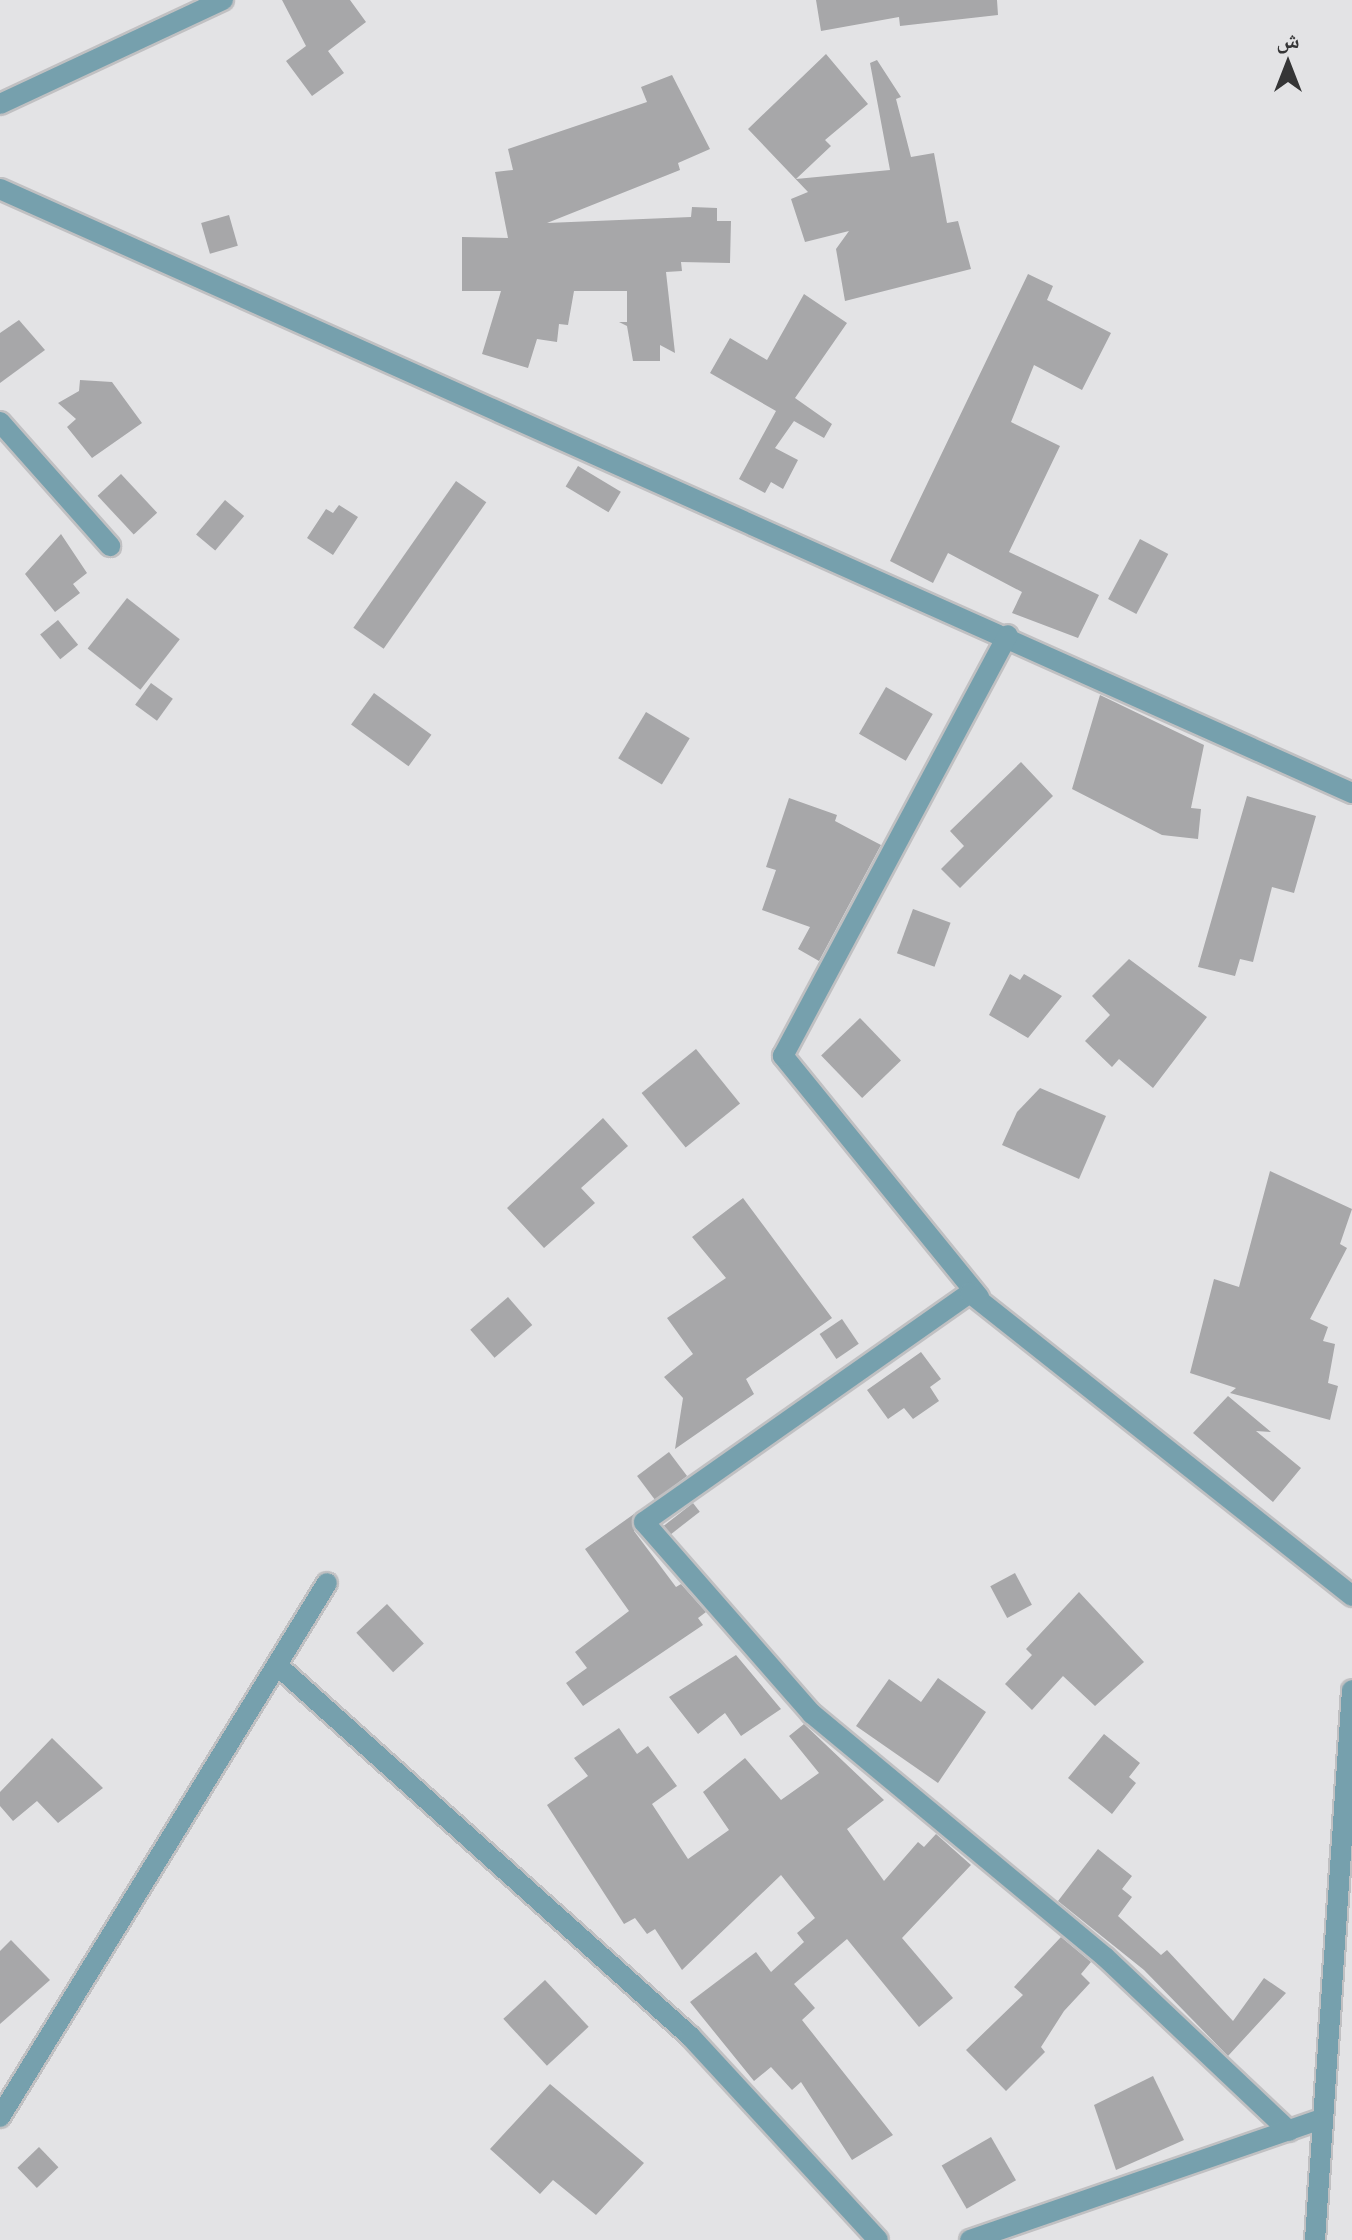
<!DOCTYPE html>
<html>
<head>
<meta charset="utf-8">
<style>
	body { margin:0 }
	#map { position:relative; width:1352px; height:2240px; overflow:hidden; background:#e3e3e5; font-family:Lora,"Noto Naskh Arabic",serif }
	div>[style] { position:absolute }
	.building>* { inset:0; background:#a7a7a9; transform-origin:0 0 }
	.roads { filter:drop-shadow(2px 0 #c0c0c2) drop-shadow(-2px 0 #c0c0c2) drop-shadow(0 2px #c0c0c2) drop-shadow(0 -2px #c0c0c2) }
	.minor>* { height:20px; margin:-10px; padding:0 10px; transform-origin:10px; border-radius:10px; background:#76a0ad }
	span { translate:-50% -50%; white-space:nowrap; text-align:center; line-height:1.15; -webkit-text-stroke:7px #e3e3e5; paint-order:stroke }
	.north { position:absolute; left:1248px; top:24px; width:80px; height:80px; -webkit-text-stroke:6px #e3e3e5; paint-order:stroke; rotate:0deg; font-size:22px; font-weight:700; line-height:32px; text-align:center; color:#353536 }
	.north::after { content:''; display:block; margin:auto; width:28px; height:36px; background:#353536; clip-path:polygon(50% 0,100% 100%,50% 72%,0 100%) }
</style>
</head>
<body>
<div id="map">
	<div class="building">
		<i style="clip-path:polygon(282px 0,350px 0,366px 22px,328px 51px,344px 73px,312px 96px,286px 61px,306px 46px)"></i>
		<i style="clip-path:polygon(816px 0,997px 0,998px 15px,900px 26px,899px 17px,821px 31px)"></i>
		<i style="clip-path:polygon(826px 54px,868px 104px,825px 140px,831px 146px,796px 179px,890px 170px,870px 63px,877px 60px,901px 97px,896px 99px,911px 157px,934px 153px,947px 223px,958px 221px,971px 269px,845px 301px,836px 249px,849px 231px,805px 242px,791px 199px,808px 192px,748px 129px)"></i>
		<i style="clip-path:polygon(672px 75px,710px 149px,678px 163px,680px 170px,547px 223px,691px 217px,692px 207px,717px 208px,717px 221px,731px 221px,730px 263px,681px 262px,682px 271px,666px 272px,675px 353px,660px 345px,660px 361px,633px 361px,627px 326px,619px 322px,627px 322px,627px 291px,574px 291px,568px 325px,559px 324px,557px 342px,537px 339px,528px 368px,482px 354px,501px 291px,462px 291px,462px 237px,508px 238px,495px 172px,513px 170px,508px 149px,647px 102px,641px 87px)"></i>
		<i style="left:229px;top:215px;width:32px;height:29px;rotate:74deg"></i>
		<i style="clip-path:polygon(1028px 274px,1053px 286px,1047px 300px,1111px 333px,1082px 390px,1034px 365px,1011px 422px,1060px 446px,1009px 552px,1099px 595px,1078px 638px,1012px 613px,1022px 592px,948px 553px,933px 583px,890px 561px)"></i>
		<i style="clip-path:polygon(804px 294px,847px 323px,795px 398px,832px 424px,824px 438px,794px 421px,775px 448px,798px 460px,783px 489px,771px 482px,765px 493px,739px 479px,776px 411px,710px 373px,730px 338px,767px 360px)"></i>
		<i style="clip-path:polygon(19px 320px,45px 350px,0 383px,0 333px)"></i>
		<i style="clip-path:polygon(80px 380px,112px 382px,142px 423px,92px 458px,67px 427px,76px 419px,58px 403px,79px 391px)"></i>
		<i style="left:578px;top:466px;width:50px;height:24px;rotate:31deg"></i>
		<i style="left:121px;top:474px;width:53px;height:32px;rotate:47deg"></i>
		<i style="left:456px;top:481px;width:37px;height:179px;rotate:35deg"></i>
		<i style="left:225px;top:500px;width:25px;height:45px;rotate:40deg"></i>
		<i style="clip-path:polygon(339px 505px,358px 517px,333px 555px,307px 538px,326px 509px,333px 513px)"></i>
		<i style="clip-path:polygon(61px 534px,87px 573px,73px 584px,80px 593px,55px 612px,25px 574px)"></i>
		<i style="left:1140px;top:539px;width:32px;height:68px;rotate:28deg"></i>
		<i style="left:127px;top:598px;width:67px;height:64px;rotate:38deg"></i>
		<i style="left:58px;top:620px;width:32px;height:23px;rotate:51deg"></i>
		<i style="left:151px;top:683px;width:27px;height:27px;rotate:36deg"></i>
		<i style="left:886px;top:687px;width:54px;height:54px;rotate:30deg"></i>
		<i style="left:374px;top:693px;width:71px;height:39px;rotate:36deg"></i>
		<i style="clip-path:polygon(1100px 695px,1204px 745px,1191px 808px,1201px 809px,1198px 839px,1162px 835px,1072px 789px)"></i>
		<i style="left:646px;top:712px;width:51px;height:54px;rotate:31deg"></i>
		<i style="clip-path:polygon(1021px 762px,1053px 796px,960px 888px,941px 869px,964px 846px,950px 831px)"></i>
		<i style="clip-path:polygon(1247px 796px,1316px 816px,1294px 893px,1272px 887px,1253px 962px,1240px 959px,1235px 976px,1198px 967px)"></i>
		<i style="clip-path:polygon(789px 798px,837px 815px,835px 821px,881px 845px,819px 961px,798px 949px,810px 927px,762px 910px,776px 870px,766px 867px)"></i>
		<i style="left:913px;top:909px;width:40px;height:47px;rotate:20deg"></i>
		<i style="clip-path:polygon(1129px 959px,1207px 1017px,1153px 1088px,1119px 1059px,1112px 1067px,1085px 1041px,1110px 1015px,1092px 996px)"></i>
		<i style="clip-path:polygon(1010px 974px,1020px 980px,1024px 974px,1062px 996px,1028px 1038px,989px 1015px)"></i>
		<i style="left:860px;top:1018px;width:59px;height:54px;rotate:46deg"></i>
		<i style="left:696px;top:1049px;width:70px;height:70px;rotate:51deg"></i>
		<i style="clip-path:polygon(1040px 1088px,1106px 1116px,1079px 1179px,1002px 1145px,1017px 1112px)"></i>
		<i style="clip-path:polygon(603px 1118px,628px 1146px,581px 1188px,595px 1203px,544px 1248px,507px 1208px)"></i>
		<i style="clip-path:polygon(1270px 1171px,1352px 1209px,1340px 1244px,1347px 1248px,1310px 1319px,1328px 1327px,1323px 1341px,1335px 1344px,1328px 1383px,1338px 1386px,1330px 1420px,1230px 1393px,1236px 1388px,1190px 1373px,1214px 1279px,1239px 1287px)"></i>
		<i style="clip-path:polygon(743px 1198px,832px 1318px,746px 1379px,754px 1394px,675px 1449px,683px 1398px,664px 1377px,693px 1354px,667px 1318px,726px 1278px,692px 1237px)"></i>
		<i style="left:508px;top:1297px;width:37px;height:50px;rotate:49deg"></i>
		<i style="left:842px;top:1319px;width:30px;height:27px;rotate:56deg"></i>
		<i style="clip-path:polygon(921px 1352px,941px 1379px,930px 1387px,939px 1401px,913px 1419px,904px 1408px,888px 1419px,867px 1390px)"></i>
		<i style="clip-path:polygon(1228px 1396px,1271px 1432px,1256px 1431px,1301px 1468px,1273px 1502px,1193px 1433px)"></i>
		<i style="left:669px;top:1452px;width:30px;height:40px;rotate:53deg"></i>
		<i style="left:693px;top:1503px;width:11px;height:37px;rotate:52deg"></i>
		<i style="clip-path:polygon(634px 1514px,634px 1531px,676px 1587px,681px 1584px,706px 1612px,698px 1618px,703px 1625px,583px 1706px,566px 1683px,587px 1668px,575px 1652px,629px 1611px,585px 1549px)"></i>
		<i style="left:1015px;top:1573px;width:36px;height:28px;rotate:62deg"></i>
		<i style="clip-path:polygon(1079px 1592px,1144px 1662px,1095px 1706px,1063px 1676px,1032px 1710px,1005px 1684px,1032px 1655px,1026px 1649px)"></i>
		<i style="left:387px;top:1604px;width:54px;height:42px;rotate:47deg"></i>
		<i style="clip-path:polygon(736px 1655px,781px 1709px,741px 1736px,725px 1713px,698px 1734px,669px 1697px)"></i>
		<i style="clip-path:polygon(938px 1678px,986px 1712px,938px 1783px,856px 1726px,889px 1679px,921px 1702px)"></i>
		<i style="clip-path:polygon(804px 1724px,884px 1800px,847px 1829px,884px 1881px,918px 1842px,924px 1847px,936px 1834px,971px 1865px,902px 1938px,953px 1998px,919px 2027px,847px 1939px,794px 1984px,815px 2008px,802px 2020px,893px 2135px,852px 2160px,801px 2082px,792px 2090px,771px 2067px,754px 2081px,690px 2002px,756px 1952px,771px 1972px,804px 1942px,797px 1933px,815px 1918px,781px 1875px,682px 1970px,655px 1929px,647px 1934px,635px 1918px,624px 1924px,547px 1805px,588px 1776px,574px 1758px,619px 1728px,637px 1754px,648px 1746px,677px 1786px,652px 1804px,688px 1859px,729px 1830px,703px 1792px,745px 1758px,781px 1800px,819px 1773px,789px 1736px)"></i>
		<i style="clip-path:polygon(1104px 1734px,1140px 1763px,1129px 1777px,1136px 1783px,1112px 1814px,1068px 1778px)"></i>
		<i style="clip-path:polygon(52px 1738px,103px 1788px,58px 1823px,37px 1801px,13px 1821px,0 1806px,0 1792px)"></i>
		<i style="clip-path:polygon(1098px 1849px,1132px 1876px,1122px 1889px,1132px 1897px,1118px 1916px,1161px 1955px,1167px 1950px,1233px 2021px,1264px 1978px,1286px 1993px,1228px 2056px,1144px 1970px,1058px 1901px)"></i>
		<i style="clip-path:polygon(1061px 1937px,1091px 1962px,1081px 1974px,1090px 1983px,1064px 2011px,1041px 2047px,1045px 2052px,1006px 2091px,966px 2050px,1023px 1995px,1014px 1987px)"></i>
		<i style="clip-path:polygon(11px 1940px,50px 1980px,0 2024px,0 1951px)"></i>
		<i style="left:545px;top:1980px;width:64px;height:57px;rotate:47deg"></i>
		<i style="clip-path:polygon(1153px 2076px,1184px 2140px,1116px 2170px,1094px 2105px)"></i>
		<i style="clip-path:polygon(550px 2084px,644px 2163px,596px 2215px,553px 2180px,540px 2194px,490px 2149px)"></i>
		<i style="left:991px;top:2137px;width:50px;height:57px;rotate:60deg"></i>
		<i style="left:39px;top:2147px;width:28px;height:30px;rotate:46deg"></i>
	</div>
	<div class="roads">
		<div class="minor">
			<i style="left:0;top:104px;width:246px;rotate:-25deg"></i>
			<i style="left:0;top:189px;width:1481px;rotate:24.07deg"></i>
			<i style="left:0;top:422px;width:166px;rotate:48.4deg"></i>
			<i style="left:979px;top:1297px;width:311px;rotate:-129.1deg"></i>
			<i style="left:783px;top:1056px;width:477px;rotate:-61.9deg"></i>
			<i style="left:278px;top:1666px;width:554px;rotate:41.93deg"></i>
			<i style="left:690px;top:2036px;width:277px;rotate:47.3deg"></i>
			<i style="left:0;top:2117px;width:626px;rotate:-58.52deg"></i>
			<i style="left:1289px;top:2131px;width:253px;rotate:-136.6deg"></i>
			<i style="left:1105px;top:1957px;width:381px;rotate:-140.3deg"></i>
			<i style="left:812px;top:1714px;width:255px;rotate:-131.2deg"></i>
			<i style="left:644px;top:1522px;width:398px;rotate:-35.1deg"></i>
			<i style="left:970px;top:1293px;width:488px;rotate:38.4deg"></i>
			<i style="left:970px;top:2240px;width:372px;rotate:-19deg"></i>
			<i style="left:1315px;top:2240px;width:551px;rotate:-86.15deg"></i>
		</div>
	</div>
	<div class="north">ش</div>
</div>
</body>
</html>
